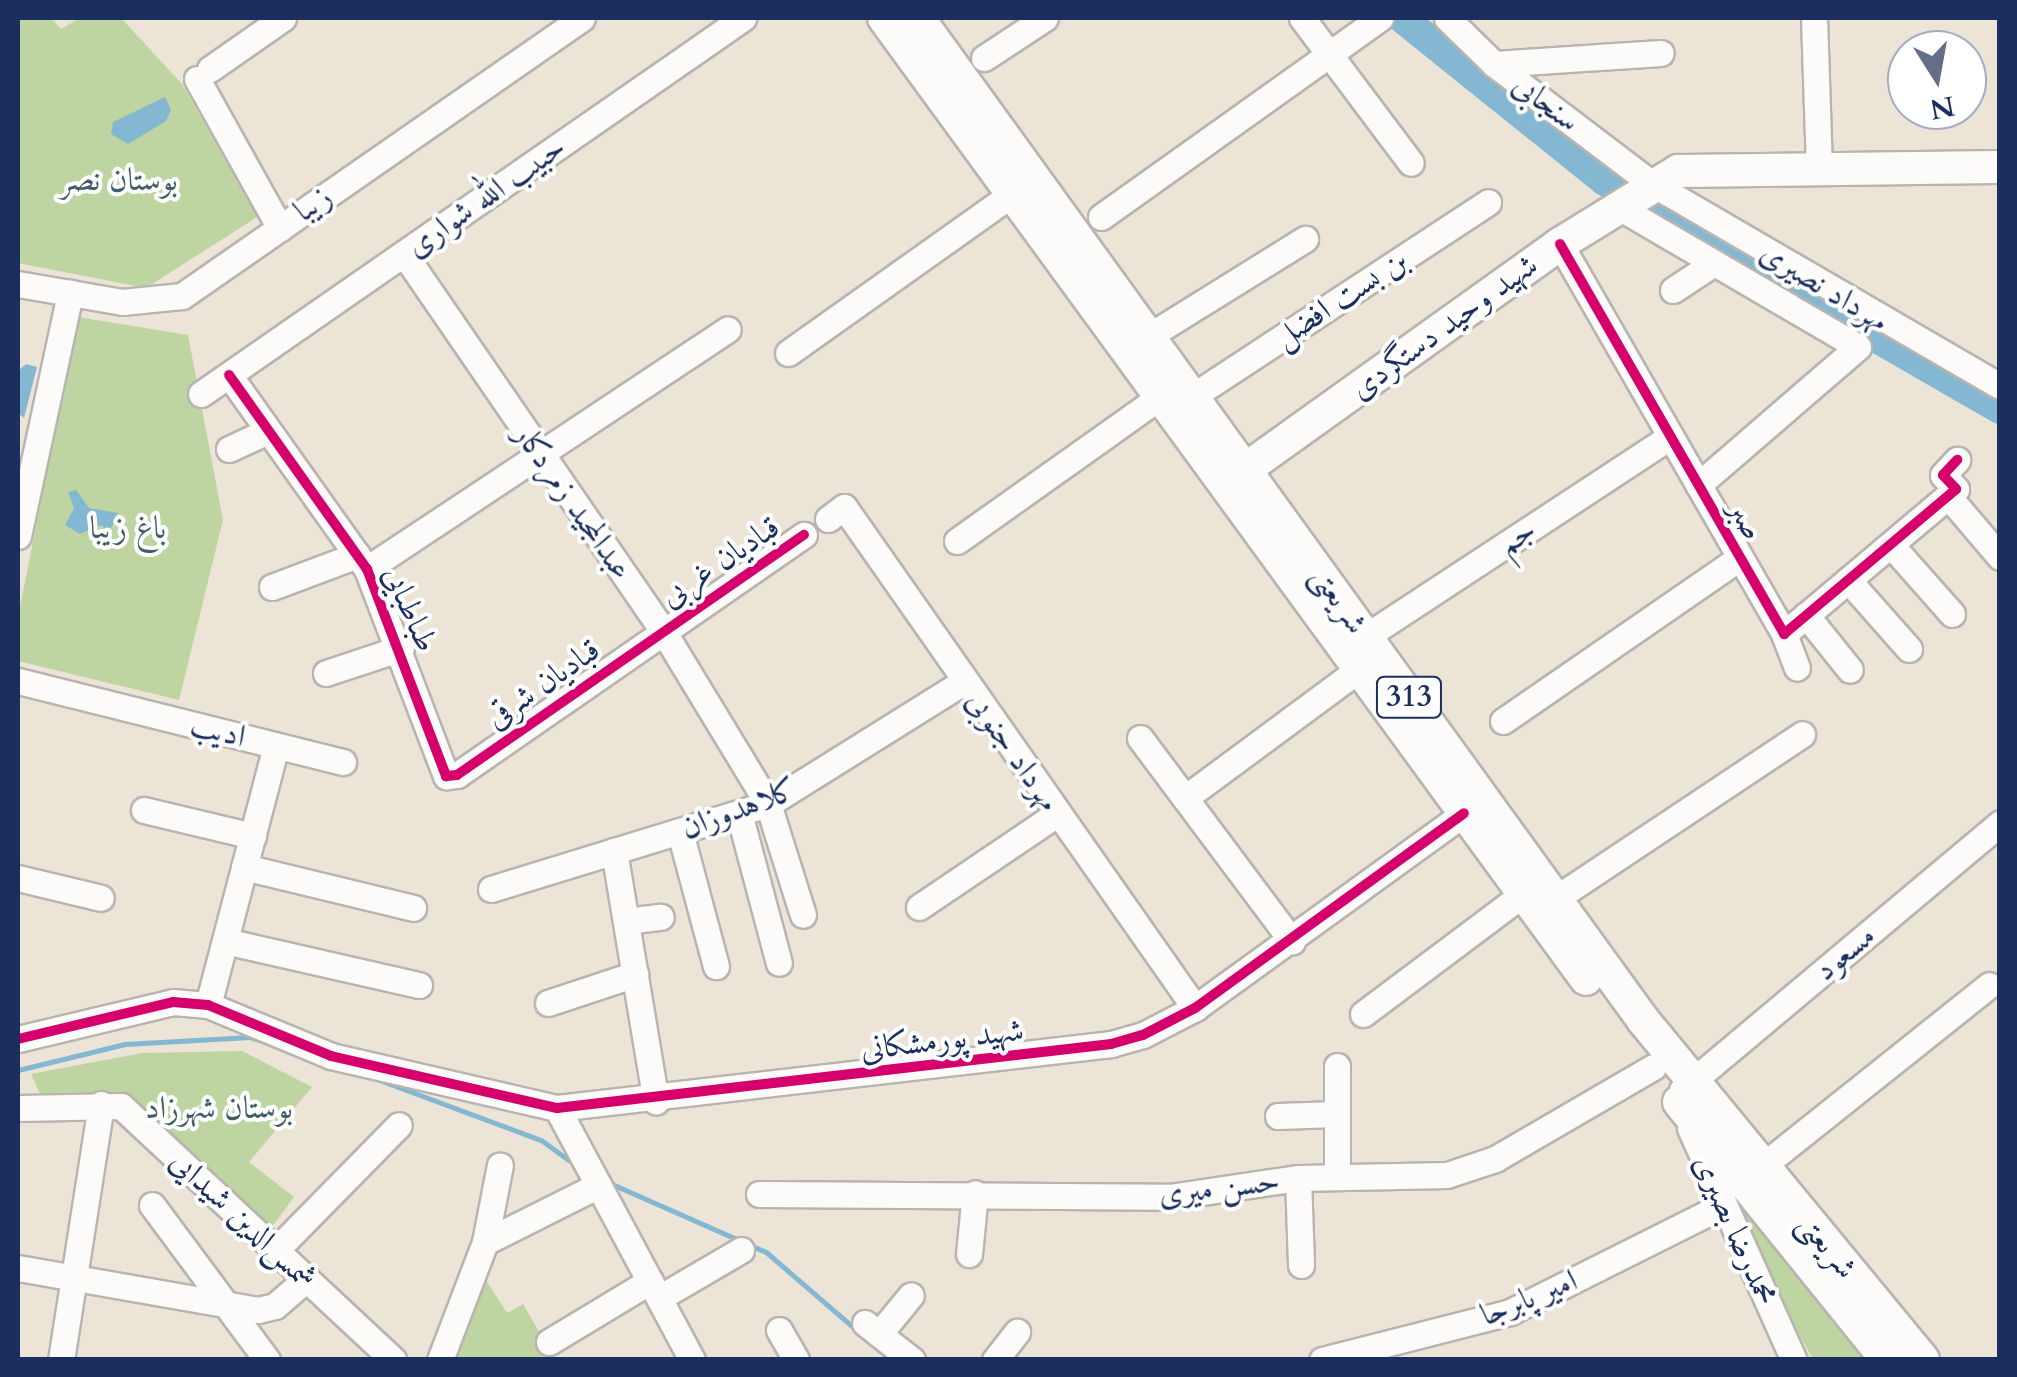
<!DOCTYPE html>
<html>
<head>
<meta charset="utf-8">
<style>
	body { margin:0 }
	#map { position:relative; width:2017px; height:1377px; overflow:hidden; background:#ece4d7; font-family:Cardo,Amiri,serif }
	div>[style] { position:absolute }
	.green>* { inset:0; background:#bed5a2 }
	.water>* { inset:0; background:#84b7d2 }
	.stream>* { height:5px; margin:-2.5px; padding:0 2.5px; transform-origin:2.5px; border-radius:2.5px; background:#84b7d2 }
	.river>* { height:30px; margin:-15px; padding:0 15px; transform-origin:15px; border-radius:15px; background:#84b7d2 }
	.roads { filter:drop-shadow(2px 0 #b8b4b0) drop-shadow(-2px 0 #b8b4b0) drop-shadow(0 2px #b8b4b0) drop-shadow(0 -2px #b8b4b0) }
	.minor>* { height:25px; margin:-12.5px; padding:0 12.5px; transform-origin:12.5px; border-radius:12.5px; background:#fcfbf9 }
	.major>* { height:32px; margin:-16px; padding:0 16px; transform-origin:16px; border-radius:16px; background:#fcfbf9 }
	.cycleway>* { height:10px; margin:-5px; padding:0 5px; transform-origin:5px; border-radius:5px; background:#d6006c }
	span { translate:-50% -50%; white-space:nowrap; text-align:center; line-height:1.15; -webkit-text-stroke:8px #fff; paint-order:stroke }
	.shield-label span { padding:2px 8px; background:#fff; border:2px solid; border-radius:8px; -webkit-text-stroke-width:0 }
	.shield-label { font-size:30px; color:#1b2f5e; font-weight:700 }
	.street-label { font-size:32px; color:#1b2f5e }
	.park-label { font-size:32px; color:#415d66 }
	.frame { position:absolute; inset:0; border:20px solid #1b2f5e; pointer-events:none }
	.north { position:absolute; left:1887px; top:30px; width:100px; height:100px; box-sizing:border-box; background:#fff; border:2px solid #a4acbf; border-radius:50%; rotate:169deg; font-size:28px; font-weight:700; line-height:40px; text-align:center; color:#1b2f5e }
	.north::after { content:''; display:block; margin:auto; width:35px; height:45px; background:#646e88; clip-path:polygon(50% 0,100% 100%,50% 72%,0 100%) }
</style>
</head>
<body>
<div id="map">
	<div class="green">
		<i style="clip-path:polygon(18px 18px,51px 18px,61px 29px,80px 18px,121px 18px,182px 84px,257px 217px,146px 288px,18px 263px)"></i>
		<i style="clip-path:polygon(78px 317px,188px 335px,223px 520px,179px 700px,18px 661px,18px 617px)"></i>
		<i style="clip-path:polygon(242px 1051px,312px 1087px,249px 1162px,294px 1197px,267px 1234px,128px 1099px,41px 1096px,31px 1074px,142px 1053px)"></i>
		<i style="clip-path:polygon(1739px 1200px,1872px 1359px,1813px 1359px,1771px 1286px)"></i>
		<i style="clip-path:polygon(486px 1280px,507px 1313px,523px 1304px,555px 1359px,449px 1360px)"></i>
	</div>
	<div class="water">
		<i style="clip-path:polygon(165px 97px,171px 110px,166px 121px,128px 144px,111px 134px,113px 122px)"></i>
		<i style="clip-path:polygon(26px 364px,37px 367px,24px 418px,18px 413px,18px 371px)"></i>
		<i style="clip-path:polygon(76px 490px,89px 508px,118px 513px,109px 532px,101px 525px,80px 534px,65px 525px,74px 508px,68px 492px)"></i>
	</div>
	<div class="stream">
		<i style="left:18px;top:1070px;width:110px;rotate:-13.7deg"></i>
		<i style="left:125px;top:1044px;width:125px;rotate:-3.2deg"></i>
		<i style="left:250px;top:1037px;width:19px;rotate:18deg"></i>
		<i style="left:374px;top:1078px;width:178px;rotate:20.4deg"></i>
		<i style="left:541px;top:1140px;width:41px;rotate:36deg"></i>
		<i style="left:605px;top:1181px;width:176px;rotate:23.8deg"></i>
		<i style="left:766px;top:1252px;width:162px;rotate:40.8deg"></i>
	</div>
	<div class="river">
		<i style="left:1402px;top:18px;width:260px;rotate:38.8deg"></i>
		<i style="left:1605px;top:181px;width:456px;rotate:30deg"></i>
	</div>
	<div class="roads">
		<div class="minor">
			<i style="left:1302px;top:18px;width:181px;rotate:53.1deg"></i>
			<i style="left:1447px;top:18px;width:66px;rotate:44.4deg"></i>
			<i style="left:1494px;top:64px;width:197px;rotate:37.2deg"></i>
			<i style="left:1651px;top:183px;width:404px;rotate:30.2deg"></i>
			<i style="left:1814px;top:18px;width:150px;rotate:88.1deg"></i>
			<i style="left:984px;top:58px;width:73px;rotate:-33.3deg"></i>
			<i style="left:1494px;top:64px;width:167px;rotate:-3.8deg"></i>
			<i style="left:210px;top:69px;width:89px;rotate:-34.9deg"></i>
			<i style="left:197px;top:79px;width:171px;rotate:60.9deg"></i>
			<i style="left:1617px;top:206px;width:279px;rotate:30.3deg"></i>
			<i style="left:1858px;top:347px;width:211px;rotate:139.2deg"></i>
			<i style="left:1101px;top:217px;width:343px;rotate:-35.5deg"></i>
			<i style="left:1560px;top:244px;width:450px;rotate:60.1deg"></i>
			<i style="left:1784px;top:634px;width:225px;rotate:-40.1deg"></i>
			<i style="left:1956px;top:489px;width:19px;rotate:-133deg"></i>
			<i style="left:1943px;top:475px;width:21px;rotate:-47deg"></i>
			<i style="left:404px;top:254px;width:457px;rotate:55.5deg"></i>
			<i style="left:663px;top:631px;width:202px;rotate:58.7deg"></i>
			<i style="left:768px;top:804px;width:116px;rotate:72.5deg"></i>
			<i style="left:18px;top:284px;width:106px;rotate:9.8deg"></i>
			<i style="left:122px;top:302px;width:60px;rotate:-5.7deg"></i>
			<i style="left:182px;top:296px;width:487px;rotate:-34.8deg"></i>
			<i style="left:1673px;top:290px;width:49px;rotate:-33.4deg"></i>
			<i style="left:1149px;top:336px;width:184px;rotate:-31.9deg"></i>
			<i style="left:788px;top:353px;width:272px;rotate:-35.4deg"></i>
			<i style="left:229px;top:375px;width:238px;rotate:54.6deg"></i>
			<i style="left:367px;top:569px;width:222px;rotate:69.1deg"></i>
			<i style="left:446px;top:776px;width:11px;rotate:-5deg"></i>
			<i style="left:457px;top:775px;width:422px;rotate:-34.7deg"></i>
			<i style="left:201px;top:394px;width:660px;rotate:-34.75deg"></i>
			<i style="left:1193px;top:396px;width:353px;rotate:-33.3deg"></i>
			<i style="left:229px;top:449px;width:43px;rotate:-24.8deg"></i>
			<i style="left:1948px;top:496px;width:80px;rotate:49.6deg"></i>
			<i style="left:828px;top:519px;width:20px;rotate:-37deg"></i>
			<i style="left:844px;top:507px;width:612px;rotate:54.98deg"></i>
			<i style="left:18px;top:536px;width:249px;rotate:-77.9deg"></i>
			<i style="left:957px;top:541px;width:250px;rotate:-35.4deg"></i>
			<i style="left:1891px;top:545px;width:92px;rotate:48.5deg"></i>
			<i style="left:367px;top:569px;width:433px;rotate:-33.6deg"></i>
			<i style="left:1848px;top:580px;width:92px;rotate:48.5deg"></i>
			<i style="left:272px;top:587px;width:91px;rotate:-20.6deg"></i>
			<i style="left:1806px;top:615px;width:70px;rotate:51.3deg"></i>
			<i style="left:1784px;top:634px;width:36px;rotate:69deg"></i>
			<i style="left:1365px;top:637px;width:365px;rotate:-33.3deg"></i>
			<i style="left:326px;top:673px;width:79px;rotate:-18.4deg"></i>
			<i style="left:18px;top:681px;width:335px;rotate:14deg"></i>
			<i style="left:1503px;top:721px;width:287px;rotate:-34.6deg"></i>
			<i style="left:1140px;top:738px;width:254px;rotate:53.2deg"></i>
			<i style="left:1185px;top:798px;width:215px;rotate:-36.5deg"></i>
			<i style="left:144px;top:810px;width:112px;rotate:13.4deg"></i>
			<i style="left:739px;top:813px;width:155px;rotate:75.1deg"></i>
			<i style="left:680px;top:832px;width:139px;rotate:75deg"></i>
			<i style="left:614px;top:851px;width:254px;rotate:80.5deg"></i>
			<i style="left:244px;top:867px;width:174px;rotate:13.6deg"></i>
			<i style="left:18px;top:878px;width:85px;rotate:13.5deg"></i>
			<i style="left:491px;top:889px;width:290px;rotate:-17.1deg"></i>
			<i style="left:768px;top:804px;width:232px;rotate:-32deg"></i>
			<i style="left:1555px;top:899px;width:297px;rotate:-33.7deg"></i>
			<i style="left:919px;top:907px;width:166px;rotate:-34deg"></i>
			<i style="left:626px;top:921px;width:35px;rotate:-7deg"></i>
			<i style="left:225px;top:941px;width:199px;rotate:12.8deg"></i>
			<i style="left:548px;top:1003px;width:92px;rotate:-18.4deg"></i>
			<i style="left:208px;top:1005px;width:268px;rotate:-75.3deg"></i>
			<i style="left:1363px;top:1014px;width:200px;rotate:-36.9deg"></i>
			<i style="left:18px;top:1039px;width:159px;rotate:-13.4deg"></i>
			<i style="left:173px;top:1002px;width:35px;rotate:5deg"></i>
			<i style="left:208px;top:1005px;width:133px;rotate:22.5deg"></i>
			<i style="left:331px;top:1056px;width:232px;rotate:13deg"></i>
			<i style="left:557px;top:1108px;width:558px;rotate:-6.59deg"></i>
			<i style="left:1111px;top:1044px;width:33px;rotate:-16deg"></i>
			<i style="left:1143px;top:1035px;width:59px;rotate:-27.4deg"></i>
			<i style="left:1195px;top:1008px;width:332px;rotate:-35.9deg"></i>
			<i style="left:1682px;top:1090px;width:415px;rotate:-40deg"></i>
			<i style="left:18px;top:1108px;width:103px;rotate:-1.1deg"></i>
			<i style="left:121px;top:1106px;width:372px;rotate:43deg"></i>
			<i style="left:557px;top:1108px;width:286px;rotate:61.8deg"></i>
			<i style="left:1278px;top:1116px;width:58px;rotate:-2deg"></i>
			<i style="left:1690px;top:1128px;width:254px;rotate:65.9deg"></i>
			<i style="left:1760px;top:1168px;width:293px;rotate:-38.6deg"></i>
			<i style="left:1337px;top:1177px;width:111px;rotate:-90deg"></i>
			<i style="left:1298px;top:1178px;width:87px;rotate:88deg"></i>
			<i style="left:759px;top:1194px;width:410px;rotate:0.4deg"></i>
			<i style="left:1169px;top:1197px;width:130px;rotate:-8.4deg"></i>
			<i style="left:1298px;top:1178px;width:149px;rotate:-1.2deg"></i>
			<i style="left:1447px;top:1175px;width:51px;rotate:-18.4deg"></i>
			<i style="left:1495px;top:1159px;width:183px;rotate:-30.2deg"></i>
			<i style="left:152px;top:1205px;width:193px;rotate:53.4deg"></i>
			<i style="left:485px;top:1242px;width:127px;rotate:-26.6deg"></i>
			<i style="left:276px;top:1250px;width:175px;rotate:-45.5deg"></i>
			<i style="left:969px;top:1254px;width:61px;rotate:-84.4deg"></i>
			<i style="left:18px;top:1268px;width:244px;rotate:9.9deg"></i>
			<i style="left:258px;top:1310px;width:17px;rotate:-13deg"></i>
			<i style="left:275px;top:1306px;width:40px;rotate:-41deg"></i>
			<i style="left:659px;top:1298px;width:95px;rotate:-30.3deg"></i>
			<i style="left:865px;top:1323px;width:60px;rotate:38.2deg"></i>
			<i style="left:779px;top:1330px;width:34px;rotate:60deg"></i>
			<i style="left:879px;top:1334px;width:50px;rotate:-50.6deg"></i>
			<i style="left:549px;top:1342px;width:118px;rotate:-31.1deg"></i>
			<i style="left:61px;top:1360px;width:259px;rotate:-81.1deg"></i>
			<i style="left:440px;top:1360px;width:126px;rotate:-69.1deg"></i>
			<i style="left:485px;top:1242px;width:78px;rotate:-79deg"></i>
			<i style="left:995px;top:1360px;width:36px;rotate:-52deg"></i>
			<i style="left:1322px;top:1360px;width:194px;rotate:-14.3deg"></i>
			<i style="left:1510px;top:1312px;width:239px;rotate:-26.6deg"></i>
		</div>
		<div class="major">
			<i style="left:884px;top:18px;width:1190px;rotate:53.85deg"></i>
			<i style="left:918px;top:18px;width:1237px;rotate:54.11deg"></i>
			<i style="left:1643px;top:1020px;width:440px;rotate:50.5deg"></i>
			<i style="left:1229px;top:481px;width:407px;rotate:-35.6deg"></i>
			<i style="left:1560px;top:244px;width:139px;rotate:-31.7deg"></i>
			<i style="left:1678px;top:171px;width:322px;rotate:-0.7deg"></i>
			<i style="left:1679px;top:1102px;width:331px;rotate:51.1deg"></i>
		</div>
	</div>
	<div class="cycleway">
		<i style="left:1560px;top:244px;width:450px;rotate:60.1deg"></i>
		<i style="left:1784px;top:634px;width:225px;rotate:-40.1deg"></i>
		<i style="left:1956px;top:489px;width:19px;rotate:-133deg"></i>
		<i style="left:1943px;top:475px;width:21px;rotate:-47deg"></i>
		<i style="left:229px;top:375px;width:238px;rotate:54.6deg"></i>
		<i style="left:367px;top:569px;width:222px;rotate:69.1deg"></i>
		<i style="left:446px;top:776px;width:11px;rotate:-5deg"></i>
		<i style="left:457px;top:775px;width:422px;rotate:-34.7deg"></i>
		<i style="left:18px;top:1039px;width:159px;rotate:-13.4deg"></i>
		<i style="left:173px;top:1002px;width:35px;rotate:5deg"></i>
		<i style="left:208px;top:1005px;width:133px;rotate:22.5deg"></i>
		<i style="left:331px;top:1056px;width:232px;rotate:13deg"></i>
		<i style="left:557px;top:1108px;width:558px;rotate:-6.59deg"></i>
		<i style="left:1111px;top:1044px;width:33px;rotate:-16deg"></i>
		<i style="left:1143px;top:1035px;width:59px;rotate:-27.4deg"></i>
		<i style="left:1195px;top:1008px;width:332px;rotate:-35.9deg"></i>
	</div>
	<div class="shield-label">
		<span style="left:1409px;top:697px">313</span>
	</div>
	<div class="street-label">
		<span style="left:1546px;top:103px;rotate:37deg">سنجابی</span>
		<span style="left:486px;top:197px;rotate:-35deg">حبیب الله شواری</span>
		<span style="left:313px;top:204px;rotate:-35deg">زیبا</span>
		<span style="left:1824px;top:287px;rotate:31deg">مهرداد نصیری</span>
		<span style="left:1341px;top:299px;rotate:-33deg">بن بست افضل</span>
		<span style="left:1444px;top:327px;rotate:-36deg">شهید وحید دستگردی</span>
		<span style="left:573px;top:502px;rotate:55deg">عبدالمجید زمردکار</span>
		<span style="left:1746px;top:520px;rotate:60deg">صبر</span>
		<span style="left:1517px;top:537px;rotate:-33deg">جم</span>
		<span style="left:720px;top:562px;rotate:-34deg">قبادیان غربی</span>
		<span style="left:1339px;top:600px;rotate:55deg">شریعتی</span>
		<span style="left:410px;top:609px;rotate:66deg">طباطبایی</span>
		<span style="left:543px;top:684px;rotate:-35deg">قبادیان شرقی</span>
		<span style="left:218px;top:731px;rotate:14deg">ادیب</span>
		<span style="left:1013px;top:751px;rotate:55deg">مهرداد جنوبی</span>
		<span style="left:739px;top:809px;rotate:-20deg">کلاهدوزان</span>
		<span style="left:1845px;top:953px;rotate:-40deg">مسعود</span>
		<span style="left:942px;top:1040px;rotate:-7deg">شهید پورمشکانی</span>
		<span style="left:1219px;top:1188px;rotate:-7deg">حسن میری</span>
		<span style="left:243px;top:1220px;rotate:43deg">شمس‌الدین شیدایی</span>
		<span style="left:1735px;top:1230px;rotate:66deg">محمدرضا بصیری</span>
		<span style="left:1827px;top:1246px;rotate:50deg">شریعتی</span>
		<span style="left:1529px;top:1298px;rotate:-22deg">امیر پابرجا</span>
	</div>
	<div class="park-label">
		<span style="left:119px;top:180px">بوستان نصر</span>
		<span style="left:128px;top:528px">باغ زیبا</span>
		<span style="left:219px;top:1108px">بوستان شهرزاد</span>
	</div>
	<div class="frame"></div>
	<div class="north">N</div>
</div>
</body>
</html>
